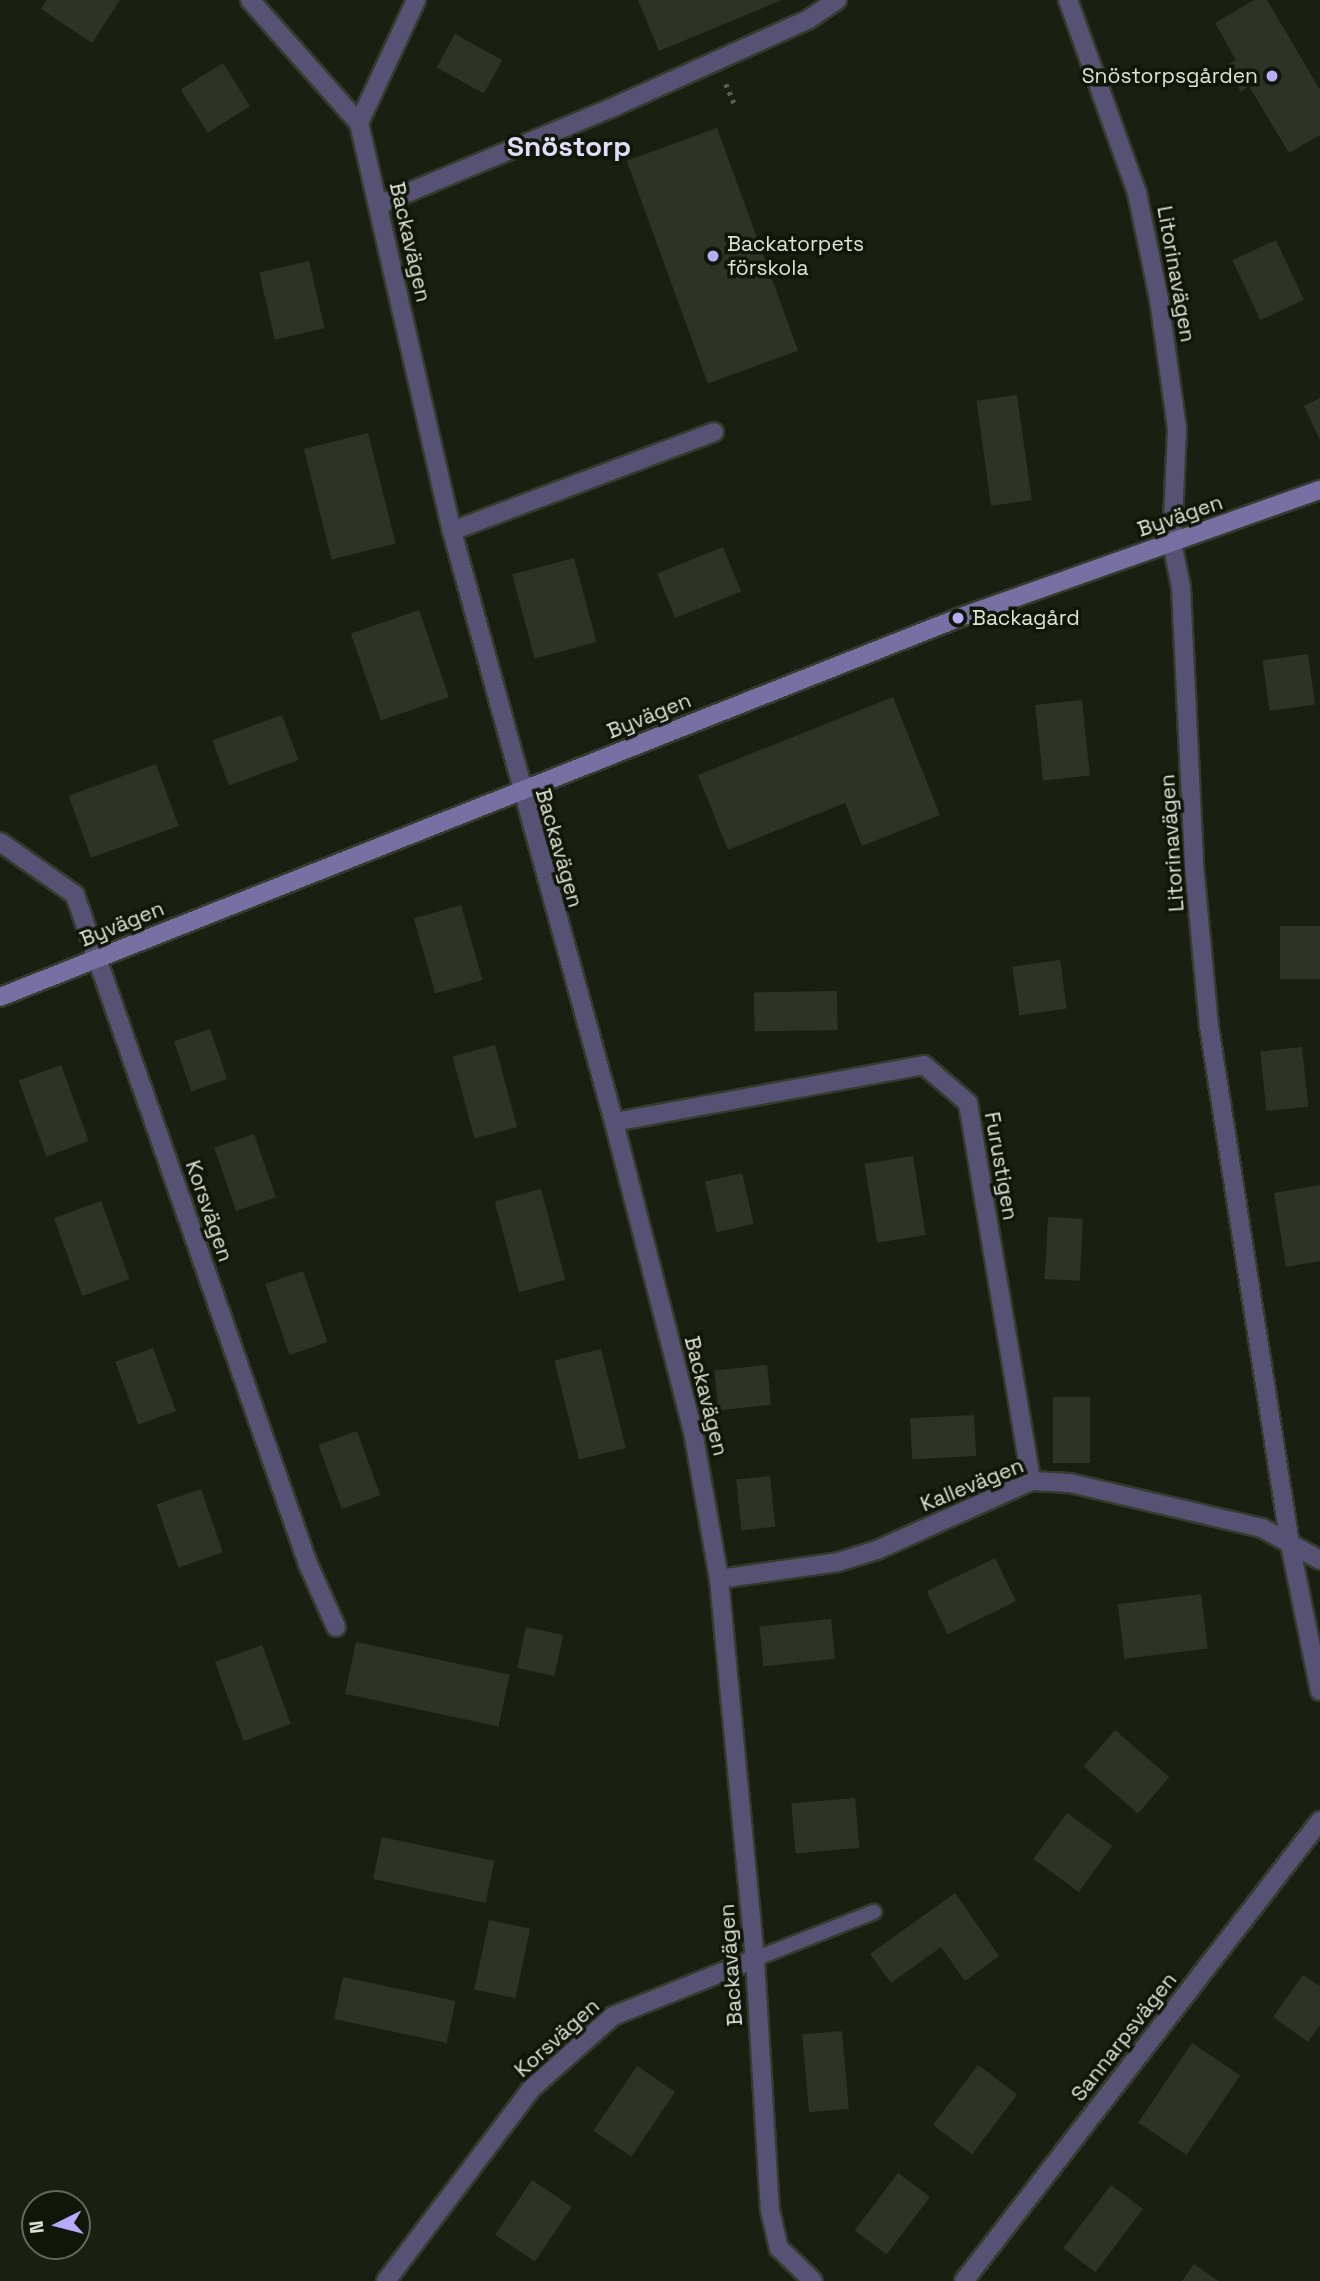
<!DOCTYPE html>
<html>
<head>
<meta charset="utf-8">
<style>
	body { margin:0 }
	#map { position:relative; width:1320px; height:2281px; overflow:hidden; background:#1a2011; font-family:"Space Grotesk",sans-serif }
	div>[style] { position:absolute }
	.building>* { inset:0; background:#2d3425; transform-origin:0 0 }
	.path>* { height:4.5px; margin-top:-2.25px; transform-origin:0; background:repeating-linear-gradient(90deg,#5b6053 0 3.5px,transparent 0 8.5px) }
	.roads { filter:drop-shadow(2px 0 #353b2d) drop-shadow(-2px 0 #353b2d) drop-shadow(0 2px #353b2d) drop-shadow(0 -2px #353b2d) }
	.lane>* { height:14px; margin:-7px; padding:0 7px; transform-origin:7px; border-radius:7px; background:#575273 }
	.street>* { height:18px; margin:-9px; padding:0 9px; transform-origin:9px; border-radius:9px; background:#575273 }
	.secondary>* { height:18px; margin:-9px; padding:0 9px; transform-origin:9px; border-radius:9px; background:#786fa3 }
	.dots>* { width:19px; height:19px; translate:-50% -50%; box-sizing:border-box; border:4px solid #111708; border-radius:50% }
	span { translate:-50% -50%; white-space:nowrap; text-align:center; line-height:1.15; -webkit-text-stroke:7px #111708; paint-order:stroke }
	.poi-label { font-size:21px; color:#dde2d8 }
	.right { translate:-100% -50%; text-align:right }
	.left { translate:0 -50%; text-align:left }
	.street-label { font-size:21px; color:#dde2d8 }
	.district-label { font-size:28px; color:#e0dcfa; font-weight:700 }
	.north { position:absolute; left:21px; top:2190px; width:70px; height:70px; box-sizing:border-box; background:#111708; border:2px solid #63685b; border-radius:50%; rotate:264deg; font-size:19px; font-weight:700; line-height:28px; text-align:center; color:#dde2d8 }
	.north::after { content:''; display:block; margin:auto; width:24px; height:32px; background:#b8abf7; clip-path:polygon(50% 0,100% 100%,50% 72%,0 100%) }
</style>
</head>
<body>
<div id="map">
	<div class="building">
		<i style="clip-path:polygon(47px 0,120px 0,92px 43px,41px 9px)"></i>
		<i style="clip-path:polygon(638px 0,782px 0,659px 51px)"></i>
		<i style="clip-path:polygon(1254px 0,1267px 0,1320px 90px,1320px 135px,1289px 153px,1249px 86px,1241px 92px,1225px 66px,1236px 60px,1215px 23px)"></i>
		<i style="left:455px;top:34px;width:54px;height:38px;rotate:29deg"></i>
		<i style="left:223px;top:63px;width:51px;height:50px;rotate:58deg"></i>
		<i style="left:717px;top:128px;width:237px;height:96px;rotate:70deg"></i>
		<i style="left:1276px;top:240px;width:66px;height:48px;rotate:65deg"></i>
		<i style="left:309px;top:261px;width:69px;height:51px;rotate:77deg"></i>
		<i style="left:1017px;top:395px;width:106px;height:41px;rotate:82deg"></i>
		<i style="clip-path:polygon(1320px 398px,1320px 440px,1304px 406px)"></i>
		<i style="left:368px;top:433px;width:114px;height:66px;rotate:76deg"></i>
		<i style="left:723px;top:547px;width:48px;height:71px;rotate:68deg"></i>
		<i style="left:574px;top:558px;width:87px;height:64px;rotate:75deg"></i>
		<i style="left:419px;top:610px;width:92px;height:72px;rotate:71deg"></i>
		<i style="left:1308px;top:654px;width:51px;height:46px;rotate:82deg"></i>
		<i style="clip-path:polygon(893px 697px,940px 815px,862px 846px,845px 803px,728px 850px,698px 775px)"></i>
		<i style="left:1082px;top:700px;width:76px;height:47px;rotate:84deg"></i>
		<i style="left:282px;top:715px;width:48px;height:74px;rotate:70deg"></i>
		<i style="left:156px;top:764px;width:66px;height:93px;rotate:70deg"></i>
		<i style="left:461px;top:905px;width:78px;height:49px;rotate:74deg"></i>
		<i style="left:1280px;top:926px;width:40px;height:53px"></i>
		<i style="left:1060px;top:960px;width:49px;height:48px;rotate:82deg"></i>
		<i style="left:837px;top:991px;width:39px;height:83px;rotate:89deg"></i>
		<i style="left:210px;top:1029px;width:53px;height:38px;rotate:71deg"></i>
		<i style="left:495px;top:1045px;width:85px;height:44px;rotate:75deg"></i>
		<i style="left:1302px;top:1047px;width:60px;height:42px;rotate:84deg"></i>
		<i style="left:61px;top:1065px;width:81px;height:45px;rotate:70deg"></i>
		<i style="left:254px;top:1134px;width:67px;height:42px;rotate:71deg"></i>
		<i style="left:913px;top:1156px;width:80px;height:49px;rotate:81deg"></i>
		<i style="left:742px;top:1173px;width:52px;height:38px;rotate:77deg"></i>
		<i style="clip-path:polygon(1320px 1185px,1320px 1261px,1286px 1267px,1274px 1193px)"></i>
		<i style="left:541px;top:1189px;width:94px;height:48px;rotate:75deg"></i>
		<i style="left:101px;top:1201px;width:83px;height:50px;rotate:70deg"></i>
		<i style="left:1048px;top:1217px;width:35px;height:62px;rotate:3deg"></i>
		<i style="left:303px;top:1271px;width:75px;height:40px;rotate:71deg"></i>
		<i style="left:153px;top:1348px;width:67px;height:40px;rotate:70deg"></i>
		<i style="left:601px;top:1349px;width:102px;height:48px;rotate:76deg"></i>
		<i style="left:767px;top:1365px;width:40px;height:53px;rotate:84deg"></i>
		<i style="left:1053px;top:1397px;width:37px;height:66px"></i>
		<i style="left:974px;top:1415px;width:41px;height:64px;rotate:87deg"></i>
		<i style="left:357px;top:1431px;width:68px;height:41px;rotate:70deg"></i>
		<i style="left:770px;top:1476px;width:51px;height:34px;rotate:84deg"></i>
		<i style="left:201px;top:1489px;width:67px;height:47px;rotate:71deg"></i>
		<i style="left:995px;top:1558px;width:48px;height:76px;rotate:64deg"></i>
		<i style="left:1201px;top:1594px;width:55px;height:84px;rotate:83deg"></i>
		<i style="left:831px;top:1619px;width:40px;height:72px;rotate:84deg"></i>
		<i style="left:526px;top:1627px;width:38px;height:42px;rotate:12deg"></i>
		<i style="left:356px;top:1642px;width:157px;height:53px;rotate:12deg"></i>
		<i style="left:262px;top:1645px;width:84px;height:50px;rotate:70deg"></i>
		<i style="left:1115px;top:1730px;width:72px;height:48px;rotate:41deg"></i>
		<i style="left:855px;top:1798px;width:50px;height:64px;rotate:85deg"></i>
		<i style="left:1067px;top:1813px;width:56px;height:57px;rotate:36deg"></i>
		<i style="left:382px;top:1837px;width:115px;height:43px;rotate:12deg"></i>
		<i style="clip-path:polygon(955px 1893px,999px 1956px,965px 1981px,941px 1947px,891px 1983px,870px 1954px)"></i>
		<i style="left:489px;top:1920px;width:42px;height:71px;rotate:12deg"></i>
		<i style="clip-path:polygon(1303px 1975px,1320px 1986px,1320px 2025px,1308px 2042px,1273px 2017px)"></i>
		<i style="left:343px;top:1977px;width:115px;height:43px;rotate:12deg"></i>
		<i style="left:842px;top:2031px;width:78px;height:40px;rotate:85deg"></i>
		<i style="left:1192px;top:2043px;width:58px;height:96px;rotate:34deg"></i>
		<i style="left:978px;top:2065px;width:49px;height:75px;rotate:37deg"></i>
		<i style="left:637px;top:2066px;width:46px;height:78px;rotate:34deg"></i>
		<i style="left:898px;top:2173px;width:40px;height:72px;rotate:37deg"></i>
		<i style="left:532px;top:2180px;width:48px;height:66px;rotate:34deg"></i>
		<i style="left:1111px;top:2185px;width:40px;height:79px;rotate:37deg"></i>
		<i style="clip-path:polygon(1194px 2264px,1218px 2281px,1182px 2281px)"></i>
	</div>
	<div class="path">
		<i style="left:726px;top:84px;width:25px;rotate:67deg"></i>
	</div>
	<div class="roads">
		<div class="lane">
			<i style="left:755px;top:1959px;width:128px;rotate:-21.6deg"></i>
		</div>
		<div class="street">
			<i style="left:250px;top:0;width:164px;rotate:48.5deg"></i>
			<i style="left:359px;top:123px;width:418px;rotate:77.2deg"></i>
			<i style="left:452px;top:531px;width:613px;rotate:74.67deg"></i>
			<i style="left:614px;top:1122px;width:325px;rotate:75.7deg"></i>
			<i style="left:694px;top:1437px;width:144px;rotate:80deg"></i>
			<i style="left:719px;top:1579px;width:382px;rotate:84.6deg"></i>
			<i style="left:755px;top:1959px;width:251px;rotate:86.6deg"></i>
			<i style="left:770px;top:2210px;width:39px;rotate:77deg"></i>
			<i style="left:779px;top:2248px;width:47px;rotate:44.1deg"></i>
			<i style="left:1068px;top:0;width:205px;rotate:70.3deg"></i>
			<i style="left:1137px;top:193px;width:108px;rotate:78.3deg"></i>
			<i style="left:1159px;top:299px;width:131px;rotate:82.1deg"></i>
			<i style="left:1177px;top:429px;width:114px;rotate:92.5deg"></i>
			<i style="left:1172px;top:543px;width:45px;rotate:78.4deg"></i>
			<i style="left:1181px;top:587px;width:278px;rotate:87.3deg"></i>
			<i style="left:1194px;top:865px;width:162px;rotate:84.7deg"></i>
			<i style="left:1209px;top:1026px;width:524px;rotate:81.11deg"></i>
			<i style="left:1290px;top:1544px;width:150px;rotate:78.5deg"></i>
			<i style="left:359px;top:123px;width:136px;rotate:-65.1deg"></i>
			<i style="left:378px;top:205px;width:250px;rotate:-22.6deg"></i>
			<i style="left:609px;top:109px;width:219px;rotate:-24.2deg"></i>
			<i style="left:809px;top:19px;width:34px;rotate:-34deg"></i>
			<i style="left:452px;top:531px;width:280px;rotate:-20.7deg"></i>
			<i style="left:0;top:842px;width:92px;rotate:35.2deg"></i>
			<i style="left:75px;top:895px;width:708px;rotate:70.8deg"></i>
			<i style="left:308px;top:1564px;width:69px;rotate:66deg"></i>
			<i style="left:614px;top:1122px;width:315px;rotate:-10.4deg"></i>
			<i style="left:924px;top:1065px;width:58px;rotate:40.8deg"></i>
			<i style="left:968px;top:1103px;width:383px;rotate:80.5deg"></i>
			<i style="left:719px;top:1579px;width:120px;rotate:-8.1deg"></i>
			<i style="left:838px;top:1562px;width:41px;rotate:-17.1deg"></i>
			<i style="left:877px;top:1550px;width:169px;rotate:-24.1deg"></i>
			<i style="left:1031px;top:1481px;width:39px;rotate:3deg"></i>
			<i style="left:1070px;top:1483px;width:197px;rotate:13.2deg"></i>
			<i style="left:1262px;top:1528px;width:66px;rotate:28.9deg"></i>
			<i style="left:386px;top:2281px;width:242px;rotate:-52.9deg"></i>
			<i style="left:532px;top:2088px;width:108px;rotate:-41.6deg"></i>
			<i style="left:613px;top:2016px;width:153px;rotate:-21.9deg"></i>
			<i style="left:964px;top:2281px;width:582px;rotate:-52.26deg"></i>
		</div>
		<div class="secondary">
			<i style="left:0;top:997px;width:1030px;rotate:-21.58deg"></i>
			<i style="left:958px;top:618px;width:384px;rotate:-19.5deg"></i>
		</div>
	</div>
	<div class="dots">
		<i style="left:1272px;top:76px;background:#b8abf7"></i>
		<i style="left:713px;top:256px;background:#b8abf7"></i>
		<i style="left:958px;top:618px;background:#b8abf7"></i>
	</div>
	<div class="poi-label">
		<span class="right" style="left:1258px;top:76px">Snöstorpsgården</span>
		<span class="left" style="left:727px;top:256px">Backatorpets<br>förskola</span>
		<span class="left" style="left:972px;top:618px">Backagård</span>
	</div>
	<div class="street-label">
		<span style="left:410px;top:242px;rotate:77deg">Backavägen</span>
		<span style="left:1176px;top:274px;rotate:80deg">Litorinavägen</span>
		<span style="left:1180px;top:516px;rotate:-19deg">Byvägen</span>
		<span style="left:649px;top:716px;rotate:-22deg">Byvägen</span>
		<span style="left:1172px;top:843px;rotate:-94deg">Litorinavägen</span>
		<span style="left:559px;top:848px;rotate:74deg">Backavägen</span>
		<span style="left:122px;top:924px;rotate:-22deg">Byvägen</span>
		<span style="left:1001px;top:1166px;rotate:80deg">Furustigen</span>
		<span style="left:209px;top:1211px;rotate:71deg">Korsvägen</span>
		<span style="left:706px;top:1396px;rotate:76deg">Backavägen</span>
		<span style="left:972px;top:1485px;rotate:-22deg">Kallevägen</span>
		<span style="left:731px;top:1965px;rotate:-94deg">Backavägen</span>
		<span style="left:1124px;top:2037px;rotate:-52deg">Sannarpsvägen</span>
		<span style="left:557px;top:2038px;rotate:-42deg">Korsvägen</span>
	</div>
	<div class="district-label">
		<span style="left:569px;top:146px">Snöstorp</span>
	</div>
	<div class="north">N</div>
</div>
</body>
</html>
